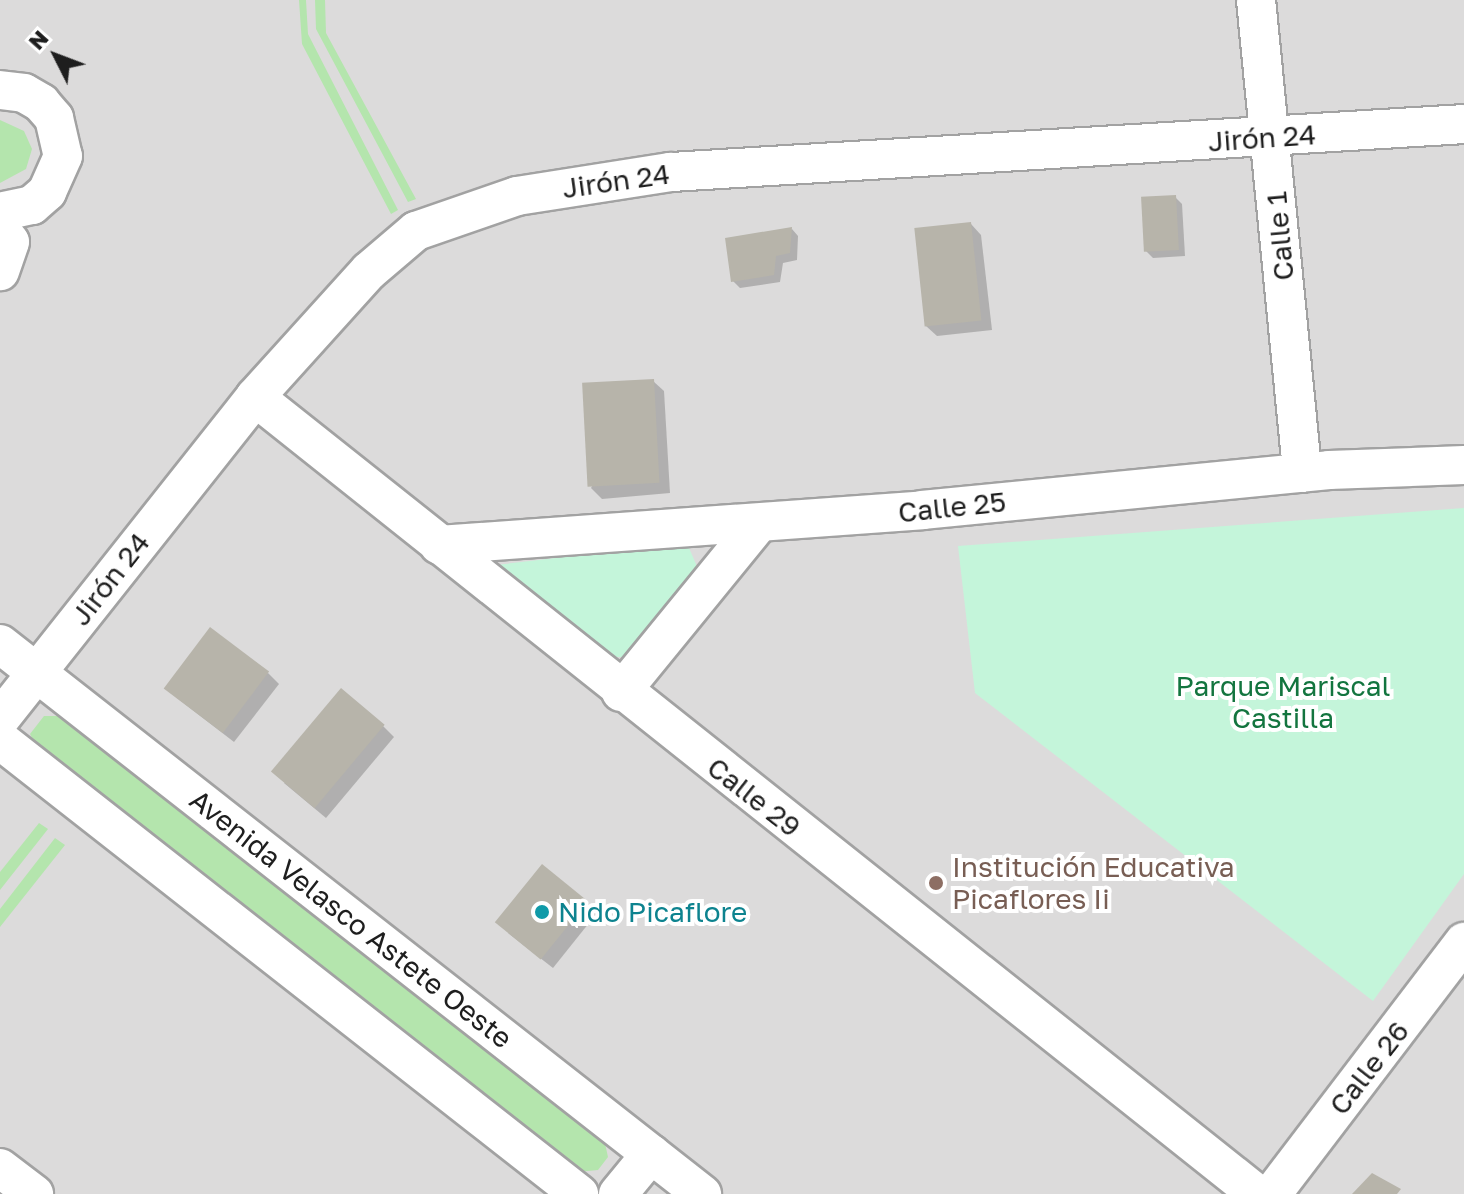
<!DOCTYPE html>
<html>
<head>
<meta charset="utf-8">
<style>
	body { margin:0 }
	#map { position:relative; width:1464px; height:1194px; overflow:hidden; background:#eeeee4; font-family:"Golos Text",sans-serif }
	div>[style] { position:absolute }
	.residential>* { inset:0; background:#dcdbdb; transform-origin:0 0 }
	.grass>* { inset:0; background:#b4e5ad }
	.park>* { inset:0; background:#c4f5da }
	.shadow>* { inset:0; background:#0003 }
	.building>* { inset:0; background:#b7b4aa; transform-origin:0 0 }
	.roads { filter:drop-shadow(2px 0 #a2a2a2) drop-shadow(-2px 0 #a2a2a2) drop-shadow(0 2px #a2a2a2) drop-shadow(0 -2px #a2a2a2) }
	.minor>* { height:38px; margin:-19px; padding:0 19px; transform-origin:19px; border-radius:19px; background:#fff }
	.dots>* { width:22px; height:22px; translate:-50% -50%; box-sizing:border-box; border:4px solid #fff; border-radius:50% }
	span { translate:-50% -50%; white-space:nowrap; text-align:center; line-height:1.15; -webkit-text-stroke:8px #fff; paint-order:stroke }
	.street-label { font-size:28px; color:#1e1e1e }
	.park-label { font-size:28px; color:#13753f }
	.education-label { font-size:28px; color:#785e54 }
	.left { translate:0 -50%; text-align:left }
	.culture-label { font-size:28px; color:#0d838f }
	.north { position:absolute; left:16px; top:16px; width:80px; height:80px; -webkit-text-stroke:6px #fff; paint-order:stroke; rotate:312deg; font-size:22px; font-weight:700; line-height:32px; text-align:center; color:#1e1e1e }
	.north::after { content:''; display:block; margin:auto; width:28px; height:36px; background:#1e1e1e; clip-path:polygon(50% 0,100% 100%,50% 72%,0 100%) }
</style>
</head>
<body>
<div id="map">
	<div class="residential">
		<i style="left:0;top:0;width:1464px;height:1194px"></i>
	</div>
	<div class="grass">
		<i style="clip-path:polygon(299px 0,306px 0,308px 34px,398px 210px,391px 214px,302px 44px)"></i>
		<i style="clip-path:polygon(315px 0,325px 0,326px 33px,416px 199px,408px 202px,316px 29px)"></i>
		<i style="clip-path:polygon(0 120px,24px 131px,32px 149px,26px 169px,0 183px)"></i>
		<i style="clip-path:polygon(44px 716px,62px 716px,604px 1139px,608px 1157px,598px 1170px,577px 1172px,38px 751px,30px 734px)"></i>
		<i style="clip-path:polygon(39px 823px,48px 829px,0 890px,0 872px)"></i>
		<i style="clip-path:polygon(55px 838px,65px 845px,0 927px,0 909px)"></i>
	</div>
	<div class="park">
		<i style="clip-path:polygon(1464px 508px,1464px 874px,1373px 1001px,975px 693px,958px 546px)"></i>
		<i style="clip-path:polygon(677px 544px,689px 548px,699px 571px,637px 650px,622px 657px,607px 657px,496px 565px)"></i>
	</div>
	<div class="shadow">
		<i style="clip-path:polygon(1175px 197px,1182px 204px,1185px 256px,1153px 258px,1146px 251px)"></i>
		<i style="clip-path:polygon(971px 224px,981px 235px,992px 330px,937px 336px,926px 326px)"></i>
		<i style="clip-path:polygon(792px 229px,798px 236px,797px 260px,783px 263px,780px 282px,740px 288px,733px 281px)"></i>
		<i style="clip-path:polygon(653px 381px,664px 391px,670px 493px,602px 499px,591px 488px)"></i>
		<i style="clip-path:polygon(268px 673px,279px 684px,234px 742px,177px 698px)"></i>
		<i style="clip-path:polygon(383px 726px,394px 737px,326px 818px,284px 783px)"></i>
		<i style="clip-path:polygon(587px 902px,597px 913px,553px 968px,508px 933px)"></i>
	</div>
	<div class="building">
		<i style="left:1176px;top:195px;width:55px;height:35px;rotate:87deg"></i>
		<i style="left:971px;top:222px;width:99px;height:57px;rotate:84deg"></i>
		<i style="clip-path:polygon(792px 227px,790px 253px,776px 256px,774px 275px,731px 282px,725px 238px)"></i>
		<i style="left:654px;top:379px;width:104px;height:72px;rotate:87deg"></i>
		<i style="left:210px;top:627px;width:74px;height:77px;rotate:37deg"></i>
		<i style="left:341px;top:688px;width:57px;height:109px;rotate:40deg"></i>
		<i style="left:542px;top:864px;width:59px;height:75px;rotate:39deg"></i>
		<i style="clip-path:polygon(1372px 1173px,1401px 1189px,1397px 1194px,1352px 1194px)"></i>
	</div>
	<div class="roads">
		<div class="minor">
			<i style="left:1256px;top:0;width:475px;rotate:84.4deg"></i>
			<i style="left:0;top:90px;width:24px;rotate:7deg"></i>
			<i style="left:24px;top:93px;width:20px;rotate:30deg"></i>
			<i style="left:41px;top:103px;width:20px;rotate:49deg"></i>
			<i style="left:54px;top:118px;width:39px;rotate:77deg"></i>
			<i style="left:63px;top:156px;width:39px;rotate:114deg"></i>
			<i style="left:47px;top:192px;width:20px;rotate:139deg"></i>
			<i style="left:32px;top:205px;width:33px;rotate:168deg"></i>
			<i style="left:0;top:229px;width:16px;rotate:52deg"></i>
			<i style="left:10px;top:242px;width:31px;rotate:109deg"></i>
			<i style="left:255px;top:397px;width:1280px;rotate:38.5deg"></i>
			<i style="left:439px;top:545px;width:484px;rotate:-4.1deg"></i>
			<i style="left:922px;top:510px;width:409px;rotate:-5.6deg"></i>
			<i style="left:1329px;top:470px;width:135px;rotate:-2.1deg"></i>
			<i style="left:0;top:644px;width:892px;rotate:38.08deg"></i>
			<i style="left:621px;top:692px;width:218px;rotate:-50.8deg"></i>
			<i style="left:0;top:719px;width:411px;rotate:-51.6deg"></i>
			<i style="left:255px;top:397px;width:170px;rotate:-47.9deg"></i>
			<i style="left:369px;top:271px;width:62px;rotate:-40.4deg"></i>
			<i style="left:416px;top:231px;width:107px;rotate:-19.1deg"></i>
			<i style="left:517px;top:196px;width:156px;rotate:-8.9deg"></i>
			<i style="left:671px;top:172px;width:794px;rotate:-3.46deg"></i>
			<i style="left:0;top:740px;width:736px;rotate:38.1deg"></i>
			<i style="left:0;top:1168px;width:43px;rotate:37.4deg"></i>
			<i style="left:618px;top:1194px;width:52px;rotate:-50.5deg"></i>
			<i style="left:1272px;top:1194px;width:317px;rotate:-52.7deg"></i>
		</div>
	</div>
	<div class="dots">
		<i style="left:936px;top:883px;background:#8d6e63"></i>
		<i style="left:542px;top:912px;background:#0f9aa8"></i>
	</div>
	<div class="street-label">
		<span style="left:1262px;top:138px;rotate:-4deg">Jirón 24</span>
		<span style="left:616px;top:181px;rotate:-8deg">Jirón 24</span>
		<span style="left:1280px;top:236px;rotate:-95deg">Calle 1</span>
		<span style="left:952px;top:507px;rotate:-6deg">Calle 25</span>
		<span style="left:110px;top:579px;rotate:-52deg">Jirón 24</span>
		<span style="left:754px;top:797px;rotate:38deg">Calle 29</span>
		<span style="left:351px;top:919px;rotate:38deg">Avenida Velasco Astete Oeste</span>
		<span style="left:1369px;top:1068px;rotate:-52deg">Calle 26</span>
	</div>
	<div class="park-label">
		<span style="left:1283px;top:702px">Parque Mariscal<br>Castilla</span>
	</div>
	<div class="education-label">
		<span class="left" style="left:952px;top:883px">Institución Educativa<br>Picaflores Ii</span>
	</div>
	<div class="culture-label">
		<span class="left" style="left:558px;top:912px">Nido Picaflore</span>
	</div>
	<div class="north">N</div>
</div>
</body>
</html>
